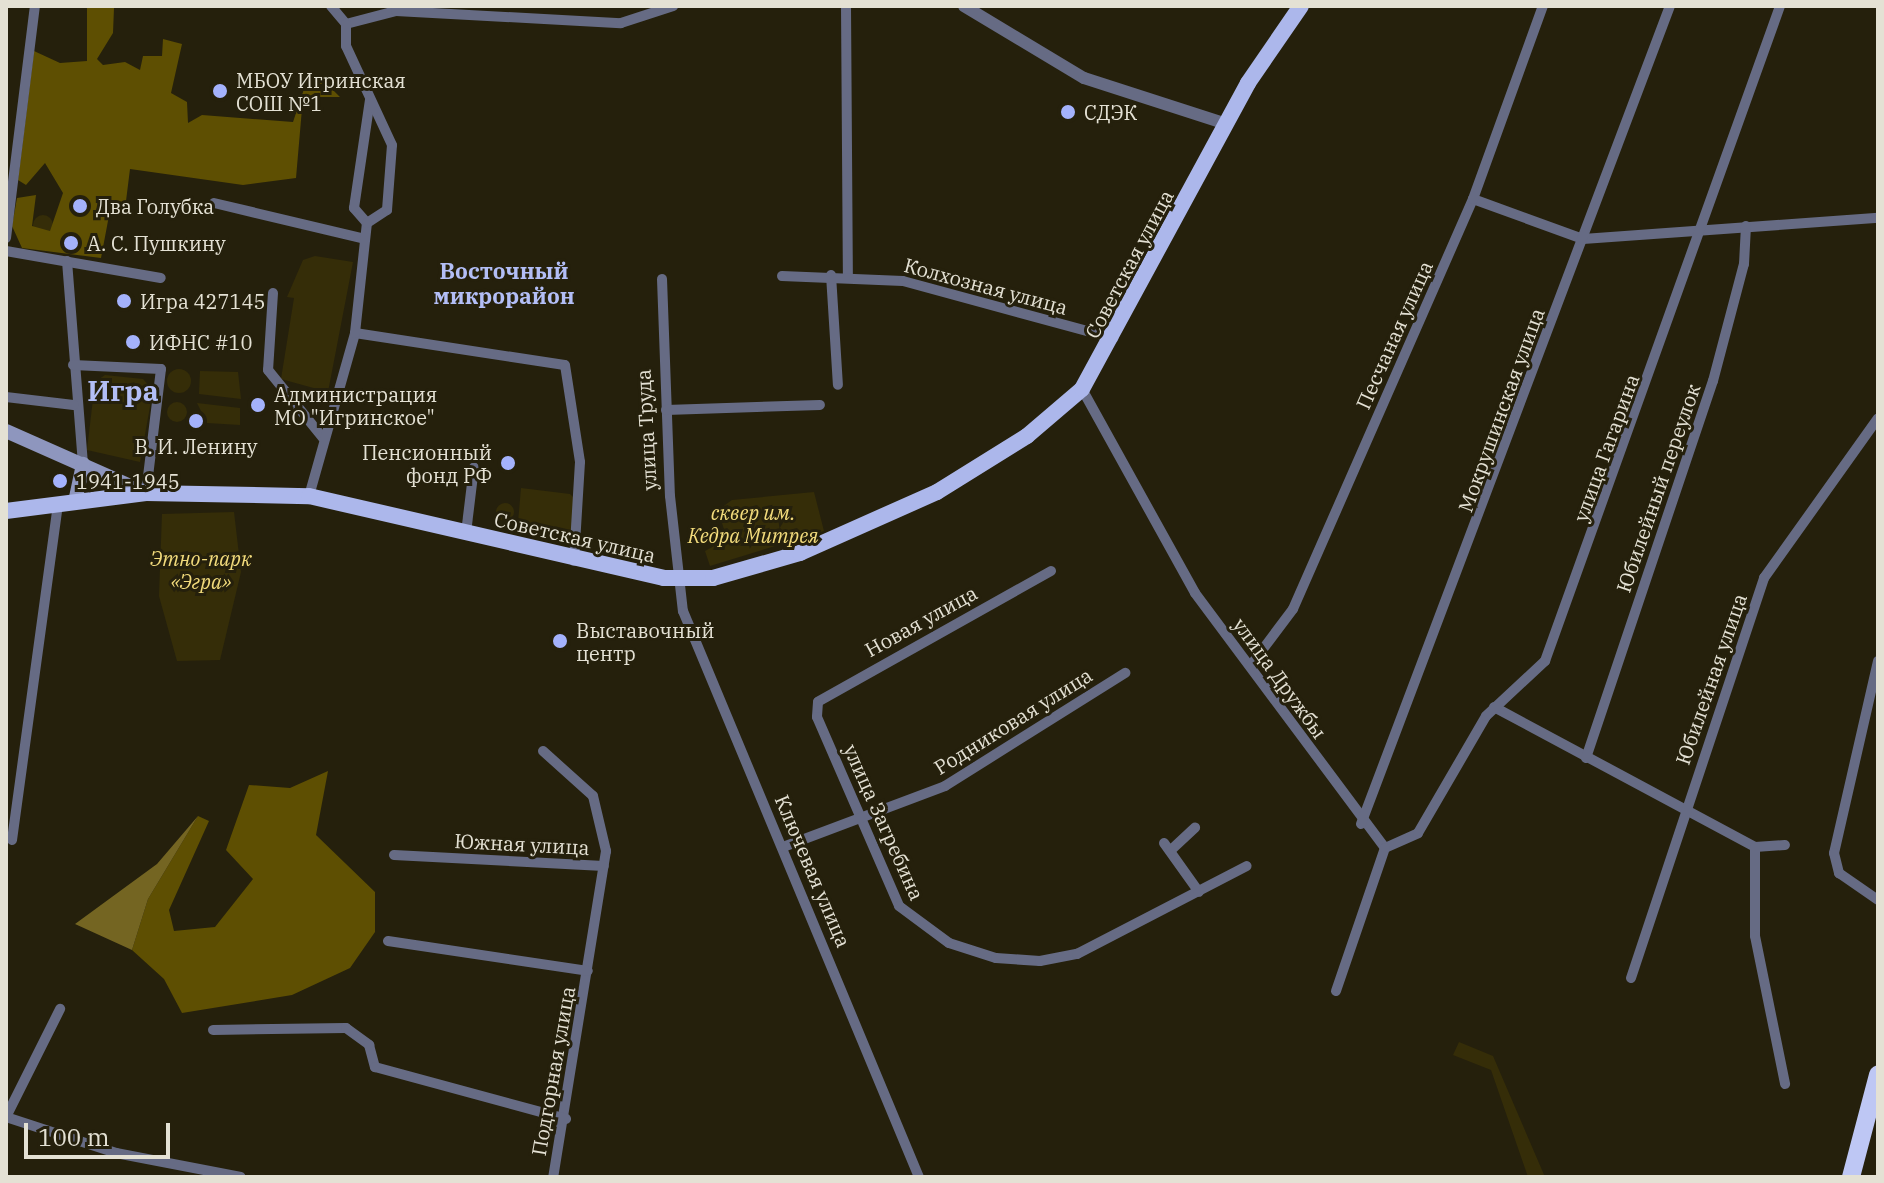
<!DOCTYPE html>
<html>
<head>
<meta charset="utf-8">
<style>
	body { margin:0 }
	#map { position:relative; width:1884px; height:1183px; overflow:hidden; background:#25200c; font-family:"IBM Plex Serif",serif }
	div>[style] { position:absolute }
	.green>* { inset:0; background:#352d08 }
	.round { border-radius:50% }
	.forest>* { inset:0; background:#5e4f02 }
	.water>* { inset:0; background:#746522 }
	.minor>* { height:10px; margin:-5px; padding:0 5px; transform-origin:5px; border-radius:5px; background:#666b84 }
	.tertiary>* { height:12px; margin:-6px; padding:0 6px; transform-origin:6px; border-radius:6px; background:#666b84 }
	.secondary>* { height:14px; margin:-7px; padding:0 7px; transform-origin:7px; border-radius:7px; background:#8e96be }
	.primary>* { height:16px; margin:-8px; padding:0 8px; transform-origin:8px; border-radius:8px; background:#acb7eb }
	.trunk>* { height:18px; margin:-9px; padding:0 9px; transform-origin:9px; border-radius:9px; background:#bec7f4 }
	.dots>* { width:22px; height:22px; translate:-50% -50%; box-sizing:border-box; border:4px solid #25200c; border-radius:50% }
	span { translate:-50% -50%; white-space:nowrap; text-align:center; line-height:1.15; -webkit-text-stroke:6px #25200c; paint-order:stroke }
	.poi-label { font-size:20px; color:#e4e1d4 }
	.left { translate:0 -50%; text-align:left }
	.right { translate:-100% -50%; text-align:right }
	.street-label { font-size:20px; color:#e4e1d4 }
	.park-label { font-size:20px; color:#f2db7c; font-style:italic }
	.neighbourhood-label { font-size:22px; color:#b3bef6; font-weight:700 }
	.district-label { font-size:28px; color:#b3bef6; font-weight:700 }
	.frame { position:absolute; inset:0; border:8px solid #e4e1d4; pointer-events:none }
	.scale { position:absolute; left:24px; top:1123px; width:146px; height:36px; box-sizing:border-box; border:4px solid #e4e1d4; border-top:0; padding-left:10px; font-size:24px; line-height:28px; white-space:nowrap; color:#e4e1d4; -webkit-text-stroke:6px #25200c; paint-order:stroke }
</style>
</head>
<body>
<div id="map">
	<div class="green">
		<i class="round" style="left:33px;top:215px;width:20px;height:20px"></i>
		<i style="clip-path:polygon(315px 256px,353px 262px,328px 392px,281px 379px,294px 298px,287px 297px,303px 260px)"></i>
		<i class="round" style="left:167px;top:369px;width:24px;height:24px"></i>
		<i style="clip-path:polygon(200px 371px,238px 372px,241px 399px,199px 394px)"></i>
		<i style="clip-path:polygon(105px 375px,143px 379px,153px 390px,140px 462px,87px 450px,95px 382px)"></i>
		<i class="round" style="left:167px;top:402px;width:20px;height:20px"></i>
		<i style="clip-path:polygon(197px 403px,240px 408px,240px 425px,207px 423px)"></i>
		<i style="clip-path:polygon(521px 488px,570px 494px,577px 501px,573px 533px,518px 523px)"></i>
		<i style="clip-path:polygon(814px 492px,824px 531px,710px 566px,705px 551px,727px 539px,718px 510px,732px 500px)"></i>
		<i class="round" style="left:496px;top:503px;width:18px;height:18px"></i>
		<i style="clip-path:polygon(234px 512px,241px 572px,220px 660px,177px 661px,159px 596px,162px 514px)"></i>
		<i style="clip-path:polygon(1459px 1042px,1493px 1056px,1545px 1177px,1528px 1177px,1491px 1070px,1453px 1055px)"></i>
	</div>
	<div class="forest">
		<i style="clip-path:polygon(87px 6px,114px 8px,113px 33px,97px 59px,103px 65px,125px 62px,140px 70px,143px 56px,162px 56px,163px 39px,182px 44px,171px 93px,187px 102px,188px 123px,202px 115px,293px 122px,308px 77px,330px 87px,340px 97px,303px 97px,296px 178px,243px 185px,130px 169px,126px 201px,111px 205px,101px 258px,22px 248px,12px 226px,17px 198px,36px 195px,32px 226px,50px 231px,63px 193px,45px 163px,26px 185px,18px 180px,34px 51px,60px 63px,87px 61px)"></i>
		<i style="clip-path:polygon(328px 771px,316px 835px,375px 892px,375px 932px,350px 968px,292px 995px,182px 1013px,164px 979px,132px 950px,148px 899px,198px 816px,209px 821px,169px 910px,174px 931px,215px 927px,253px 879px,226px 850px,249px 785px,290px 788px)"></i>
	</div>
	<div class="water">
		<i style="clip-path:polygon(198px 816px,148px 899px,132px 950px,75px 924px,157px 864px)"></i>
	</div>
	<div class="minor">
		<i style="left:331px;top:6px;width:23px;rotate:50deg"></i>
		<i style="left:846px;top:6px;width:268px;rotate:89.6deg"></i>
		<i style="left:346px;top:24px;width:52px;rotate:-14.6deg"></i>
		<i style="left:396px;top:11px;width:225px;rotate:3.1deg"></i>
		<i style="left:621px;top:23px;width:55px;rotate:-18.1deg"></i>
		<i style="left:1473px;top:199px;width:117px;rotate:20deg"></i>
		<i style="left:1583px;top:239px;width:296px;rotate:-4.1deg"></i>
		<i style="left:214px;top:203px;width:155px;rotate:13.4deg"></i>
		<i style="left:367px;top:223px;width:20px;rotate:-131deg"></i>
		<i style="left:354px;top:208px;width:109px;rotate:-81.6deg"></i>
		<i style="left:6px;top:238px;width:234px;rotate:-82.9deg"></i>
		<i style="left:6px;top:251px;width:157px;rotate:9.9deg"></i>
		<i style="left:67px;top:261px;width:204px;rotate:85.5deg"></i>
		<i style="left:831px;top:275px;width:110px;rotate:86.4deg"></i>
		<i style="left:782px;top:276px;width:121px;rotate:2.4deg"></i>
		<i style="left:903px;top:281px;width:218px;rotate:15.2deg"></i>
		<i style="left:662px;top:279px;width:217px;rotate:87.9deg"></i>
		<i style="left:670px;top:496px;width:116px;rotate:83.6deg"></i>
		<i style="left:683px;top:611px;width:613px;rotate:67.37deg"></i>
		<i style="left:273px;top:293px;width:77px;rotate:93.7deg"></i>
		<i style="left:268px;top:370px;width:87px;rotate:51deg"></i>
		<i style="left:355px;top:333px;width:212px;rotate:8.7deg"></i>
		<i style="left:565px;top:365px;width:98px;rotate:81.2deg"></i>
		<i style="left:580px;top:462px;width:99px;rotate:93.5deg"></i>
		<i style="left:73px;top:365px;width:88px;rotate:2.6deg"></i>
		<i style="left:161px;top:369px;width:125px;rotate:96.9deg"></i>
		<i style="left:1082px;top:389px;width:233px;rotate:61deg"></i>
		<i style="left:1195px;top:593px;width:318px;rotate:53.3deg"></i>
		<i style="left:6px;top:397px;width:68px;rotate:6.7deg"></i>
		<i style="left:666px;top:410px;width:154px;rotate:-1.9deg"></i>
		<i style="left:309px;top:496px;width:169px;rotate:-74.2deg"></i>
		<i style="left:355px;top:333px;width:111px;rotate:-83.8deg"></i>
		<i style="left:367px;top:223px;width:24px;rotate:-33deg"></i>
		<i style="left:387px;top:210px;width:65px;rotate:-85.6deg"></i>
		<i style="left:392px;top:145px;width:109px;rotate:-114.9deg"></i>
		<i style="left:346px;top:46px;width:22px;rotate:-90deg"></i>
		<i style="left:466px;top:533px;width:66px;rotate:-83.1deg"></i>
		<i style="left:1051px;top:571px;width:267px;rotate:150.7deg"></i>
		<i style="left:818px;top:702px;width:15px;rotate:94deg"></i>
		<i style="left:817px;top:717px;width:206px;rotate:66.5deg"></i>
		<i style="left:899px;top:906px;width:62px;rotate:36.5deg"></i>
		<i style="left:949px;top:943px;width:49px;rotate:17.7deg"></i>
		<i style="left:996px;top:958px;width:44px;rotate:3.9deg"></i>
		<i style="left:1040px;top:961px;width:38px;rotate:-11deg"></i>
		<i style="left:1077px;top:954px;width:191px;rotate:-27.4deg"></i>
		<i style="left:1878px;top:661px;width:197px;rotate:102.9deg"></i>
		<i style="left:1834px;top:853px;width:21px;rotate:76deg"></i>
		<i style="left:1839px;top:873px;width:47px;rotate:34.7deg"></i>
		<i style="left:1251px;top:665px;width:70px;rotate:-53.1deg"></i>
		<i style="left:1293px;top:609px;width:448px;rotate:-66.3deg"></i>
		<i style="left:1473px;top:199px;width:205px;rotate:-70.1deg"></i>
		<i style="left:1494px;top:707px;width:296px;rotate:28.2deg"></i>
		<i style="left:1755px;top:847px;width:30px;rotate:-4deg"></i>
		<i style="left:543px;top:751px;width:67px;rotate:42deg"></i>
		<i style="left:593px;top:796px;width:57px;rotate:76.7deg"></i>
		<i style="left:606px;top:851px;width:330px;rotate:99.2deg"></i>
		<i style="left:1586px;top:758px;width:398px;rotate:-71.4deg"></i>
		<i style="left:1713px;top:381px;width:121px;rotate:-75.2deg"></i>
		<i style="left:1744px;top:264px;width:38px;rotate:-87deg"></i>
		<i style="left:1361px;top:824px;width:874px;rotate:-69.31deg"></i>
		<i style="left:12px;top:840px;width:339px;rotate:-82.2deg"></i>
		<i style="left:1164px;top:843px;width:60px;rotate:54.5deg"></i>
		<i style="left:783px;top:847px;width:173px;rotate:-20.6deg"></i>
		<i style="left:945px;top:786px;width:213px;rotate:-32.1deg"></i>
		<i style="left:1755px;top:847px;width:89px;rotate:90deg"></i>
		<i style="left:1755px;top:936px;width:151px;rotate:78.5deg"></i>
		<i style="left:1385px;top:848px;width:36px;rotate:-24deg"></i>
		<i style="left:1418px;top:833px;width:135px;rotate:-59.8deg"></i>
		<i style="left:1486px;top:716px;width:81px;rotate:-43deg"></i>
		<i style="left:1545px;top:661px;width:696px;rotate:-70.26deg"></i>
		<i style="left:1171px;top:850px;width:33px;rotate:-43deg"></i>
		<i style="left:394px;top:855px;width:210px;rotate:3deg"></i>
		<i style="left:388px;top:941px;width:202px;rotate:8.5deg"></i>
		<i style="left:1631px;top:978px;width:422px;rotate:-71.6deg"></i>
		<i style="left:1764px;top:578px;width:196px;rotate:-54.5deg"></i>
		<i style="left:1336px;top:991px;width:151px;rotate:-71.1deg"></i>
		<i style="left:213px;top:1030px;width:133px;rotate:-0.9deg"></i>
		<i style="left:346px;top:1028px;width:29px;rotate:36deg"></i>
		<i style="left:369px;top:1045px;width:23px;rotate:75deg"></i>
		<i style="left:375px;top:1067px;width:198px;rotate:15.2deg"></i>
		<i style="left:6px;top:1117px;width:116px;rotate:18.1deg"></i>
		<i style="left:116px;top:1153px;width:127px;rotate:10.9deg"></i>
		<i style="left:6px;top:1117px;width:121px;rotate:-63.4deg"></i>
	</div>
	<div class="tertiary">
		<i style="left:964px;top:6px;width:140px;rotate:31deg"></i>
		<i style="left:1084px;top:78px;width:149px;rotate:17.9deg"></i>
	</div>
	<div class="secondary">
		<i style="left:6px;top:431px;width:153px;rotate:23.9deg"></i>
		<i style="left:75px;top:502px;width:39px;rotate:-78deg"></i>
	</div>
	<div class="primary">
		<i style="left:6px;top:511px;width:141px;rotate:-7.3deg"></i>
		<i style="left:146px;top:493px;width:163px;rotate:1.1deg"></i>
		<i style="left:309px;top:496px;width:364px;rotate:13deg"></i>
		<i style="left:664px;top:578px;width:49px"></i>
		<i style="left:713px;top:578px;width:91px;rotate:-16deg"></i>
		<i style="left:800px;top:553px;width:150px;rotate:-24deg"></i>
		<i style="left:937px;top:492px;width:106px;rotate:-31.9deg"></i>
		<i style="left:1027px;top:436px;width:72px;rotate:-40.5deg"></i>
		<i style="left:1082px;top:389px;width:348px;rotate:-61.5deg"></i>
		<i style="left:1248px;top:83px;width:93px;rotate:-55.5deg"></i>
	</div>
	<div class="trunk">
		<i style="left:1851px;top:1177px;width:106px;rotate:-75.2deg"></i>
	</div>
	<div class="dots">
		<i style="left:220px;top:91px;background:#a4b2fc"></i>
		<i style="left:1068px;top:112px;background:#a4b2fc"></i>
		<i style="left:80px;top:206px;background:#a4b2fc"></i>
		<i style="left:71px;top:243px;background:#a4b2fc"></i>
		<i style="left:124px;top:301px;background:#a4b2fc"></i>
		<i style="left:133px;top:342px;background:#a4b2fc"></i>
		<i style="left:258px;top:405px;background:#a4b2fc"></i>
		<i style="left:196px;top:421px;background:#a4b2fc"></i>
		<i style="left:508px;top:463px;background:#a4b2fc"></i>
		<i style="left:60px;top:481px;background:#a4b2fc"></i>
		<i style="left:560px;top:641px;background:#a4b2fc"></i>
	</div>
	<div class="poi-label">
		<span class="left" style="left:236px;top:92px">МБОУ Игринская<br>СОШ №1</span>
		<span class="left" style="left:1084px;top:112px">СДЭК</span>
		<span class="left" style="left:96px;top:206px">Два Голубка</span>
		<span class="left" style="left:87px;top:243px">А. С. Пушкину</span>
		<span class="left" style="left:140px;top:301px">Игра 427145</span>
		<span class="left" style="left:149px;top:342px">ИФНС #10</span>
		<span class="left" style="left:274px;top:406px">Администрация<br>МО "Игринское"</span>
		<span style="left:196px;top:446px">В. И. Ленину</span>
		<span class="right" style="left:492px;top:464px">Пенсионный<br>фонд РФ</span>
		<span class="left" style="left:76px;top:481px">1941-1945</span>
		<span class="left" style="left:576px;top:642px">Выставочный<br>центр</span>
	</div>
	<div class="street-label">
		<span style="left:1129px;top:264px;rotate:-62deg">Советская улица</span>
		<span style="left:986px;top:286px;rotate:15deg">Колхозная улица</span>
		<span style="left:1394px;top:335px;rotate:-66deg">Песчаная улица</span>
		<span style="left:1501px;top:410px;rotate:-70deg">Мокрушинская улица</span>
		<span style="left:646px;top:430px;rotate:-93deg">улица Труда</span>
		<span style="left:1606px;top:448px;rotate:-70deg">улица Гагарина</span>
		<span style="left:1658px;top:488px;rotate:-71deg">Юбилейный переулок</span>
		<span style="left:575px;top:537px;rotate:13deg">Советская улица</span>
		<span style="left:921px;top:621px;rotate:-29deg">Новая улица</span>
		<span style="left:1280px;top:678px;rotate:54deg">улица Дружбы</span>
		<span style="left:1711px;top:679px;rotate:-71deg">Юбилейная улица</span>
		<span style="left:1013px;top:721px;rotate:-32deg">Родниковая улица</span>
		<span style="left:884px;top:822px;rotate:66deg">улица Загребина</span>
		<span style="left:522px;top:844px;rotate:3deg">Южная улица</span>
		<span style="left:813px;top:871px;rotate:67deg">Ключевая улица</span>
		<span style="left:553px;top:1071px;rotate:-80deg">Подгорная улица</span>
	</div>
	<div class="park-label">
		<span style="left:753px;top:524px">сквер им.<br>Кедра Митрея</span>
		<span style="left:201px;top:570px">Этно-парк<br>«Эгра»</span>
	</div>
	<div class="neighbourhood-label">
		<span style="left:504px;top:283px">Восточный<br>микрорайон</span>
	</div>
	<div class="district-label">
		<span style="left:123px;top:391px">Игра</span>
	</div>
	<div class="frame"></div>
	<div class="scale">100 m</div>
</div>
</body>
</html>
